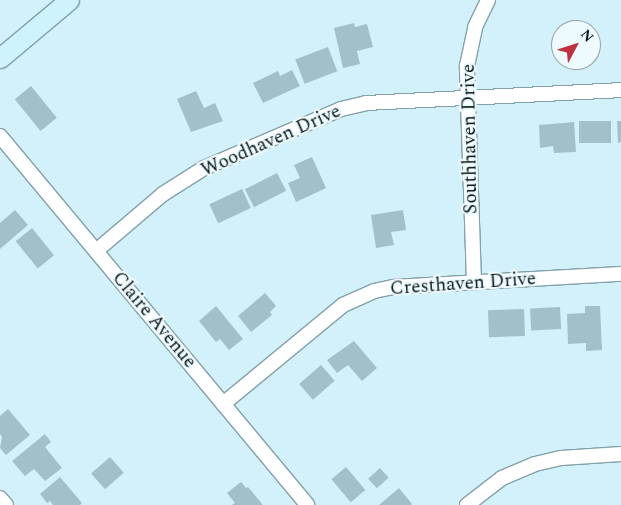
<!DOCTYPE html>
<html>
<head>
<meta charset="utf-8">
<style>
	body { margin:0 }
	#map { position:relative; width:621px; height:505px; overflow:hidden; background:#d2f1fa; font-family:Spectral,serif }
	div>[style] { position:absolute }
	.building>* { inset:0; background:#a2c0c8; transform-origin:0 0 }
	.roads { filter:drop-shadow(1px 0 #83a1a9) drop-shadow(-1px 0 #83a1a9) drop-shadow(0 1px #83a1a9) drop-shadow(0 -1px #83a1a9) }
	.minor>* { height:14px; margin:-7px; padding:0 7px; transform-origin:7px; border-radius:7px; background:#fff }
	.secondary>* { height:19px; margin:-9.5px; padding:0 9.5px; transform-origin:9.5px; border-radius:9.5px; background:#cff3fc }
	span { translate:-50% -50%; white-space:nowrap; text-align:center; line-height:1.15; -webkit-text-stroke:4.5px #eefbfe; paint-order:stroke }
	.street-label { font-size:19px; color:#0d191c }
	.north { position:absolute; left:551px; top:20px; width:50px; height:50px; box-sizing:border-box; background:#eefbfe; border:1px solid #94a1a4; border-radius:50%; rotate:50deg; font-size:14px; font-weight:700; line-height:20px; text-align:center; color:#0d191c }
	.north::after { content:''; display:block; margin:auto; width:18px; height:22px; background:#c0303f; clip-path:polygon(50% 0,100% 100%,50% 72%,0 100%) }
</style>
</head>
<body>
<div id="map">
	<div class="building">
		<i style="clip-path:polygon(354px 23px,355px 27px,367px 24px,373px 47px,357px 51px,360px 64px,343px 68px,334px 28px)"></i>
		<i style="left:328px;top:47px;width:26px;height:35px;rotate:69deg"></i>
		<i style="clip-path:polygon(292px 70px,300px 86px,263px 103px,253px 83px,278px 71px,280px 76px)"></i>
		<i style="left:31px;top:86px;width:41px;height:21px;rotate:51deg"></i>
		<i style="clip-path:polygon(196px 91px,204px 108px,215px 103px,223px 121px,191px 132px,177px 99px)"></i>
		<i style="left:611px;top:121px;width:22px;height:32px;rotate:90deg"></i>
		<i style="clip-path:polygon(617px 121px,621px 121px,621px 142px,618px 143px)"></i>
		<i style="clip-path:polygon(574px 122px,576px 152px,554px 153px,553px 146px,540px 148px,539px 125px)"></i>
		<i style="clip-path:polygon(312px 157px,326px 188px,296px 202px,288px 183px,300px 178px,294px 165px)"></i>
		<i style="left:277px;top:173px;width:20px;height:36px;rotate:63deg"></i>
		<i style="left:242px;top:189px;width:21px;height:36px;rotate:65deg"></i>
		<i style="clip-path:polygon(15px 210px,28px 225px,0 249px,0 223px)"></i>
		<i style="clip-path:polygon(403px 210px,406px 230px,391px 232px,394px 245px,376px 248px,371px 215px)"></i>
		<i style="left:32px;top:228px;width:35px;height:21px;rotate:51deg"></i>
		<i style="clip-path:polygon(265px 293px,276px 306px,270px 312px,272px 315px,251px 332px,238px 316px)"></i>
		<i style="clip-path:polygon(216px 306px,243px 339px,229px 350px,220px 339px,216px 342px,199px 321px)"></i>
		<i style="clip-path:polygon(585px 306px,600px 306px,602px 350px,586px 351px,586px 343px,568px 344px,567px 314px,585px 313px)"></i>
		<i style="left:560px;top:307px;width:22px;height:30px;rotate:87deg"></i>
		<i style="left:524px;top:309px;width:27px;height:36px;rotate:88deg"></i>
		<i style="clip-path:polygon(354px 341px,377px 368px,362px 381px,348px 365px,337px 373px,327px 360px)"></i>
		<i style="left:321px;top:365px;width:21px;height:29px;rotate:49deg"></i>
		<i style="clip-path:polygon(8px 409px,30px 435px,6px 455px,0 448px,2px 437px,0 434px,0 416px)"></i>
		<i style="clip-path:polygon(45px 434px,51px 442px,45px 447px,62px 468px,45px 481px,34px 469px,25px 476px,12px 461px)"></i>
		<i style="left:110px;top:457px;width:21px;height:25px;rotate:49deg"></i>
		<i style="left:346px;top:467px;width:30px;height:19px;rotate:50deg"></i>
		<i style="left:380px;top:468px;width:13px;height:16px;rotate:48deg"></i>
		<i style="clip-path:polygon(60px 477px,82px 503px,80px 505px,53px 505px,50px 501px,47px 503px,40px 494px)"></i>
		<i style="clip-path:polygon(241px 482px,246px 488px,248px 487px,263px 505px,232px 505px,235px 503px,227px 493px)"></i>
		<i style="clip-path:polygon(399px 488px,412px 504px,411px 505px,379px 505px)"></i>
	</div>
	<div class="roads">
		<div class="minor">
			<i style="left:0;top:136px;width:480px;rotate:50.2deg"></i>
			<i style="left:96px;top:251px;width:88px;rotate:-40.4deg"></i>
			<i style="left:163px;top:194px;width:49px;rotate:-32.4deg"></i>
			<i style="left:204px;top:168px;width:149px;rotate:-23.3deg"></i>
			<i style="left:341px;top:109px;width:26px;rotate:-13deg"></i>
			<i style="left:366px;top:103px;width:255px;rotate:-2.9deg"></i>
			<i style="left:474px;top:282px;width:216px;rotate:-91.9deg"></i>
			<i style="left:467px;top:66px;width:40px;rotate:-78deg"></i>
			<i style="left:475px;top:27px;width:30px;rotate:-64deg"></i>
			<i style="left:223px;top:404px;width:156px;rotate:-39.5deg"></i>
			<i style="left:343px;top:305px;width:34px;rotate:-24deg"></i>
			<i style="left:374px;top:291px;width:19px;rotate:-12deg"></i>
			<i style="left:393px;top:287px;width:228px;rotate:-3.3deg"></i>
			<i style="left:0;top:498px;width:9px;rotate:49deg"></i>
			<i style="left:467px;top:505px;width:44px;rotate:-37.6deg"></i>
			<i style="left:502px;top:478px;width:36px;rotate:-23deg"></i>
			<i style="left:535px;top:464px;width:27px;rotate:-13deg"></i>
			<i style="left:561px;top:458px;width:60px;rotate:-3.8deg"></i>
		</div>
		<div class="secondary">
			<i style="left:0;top:58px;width:90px;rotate:-40deg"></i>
		</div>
	</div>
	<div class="street-label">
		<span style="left:470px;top:139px;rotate:-91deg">Southhaven Drive</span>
		<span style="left:271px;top:141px;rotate:-24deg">Woodhaven Drive</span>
		<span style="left:463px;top:284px;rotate:-4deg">Cresthaven Drive</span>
		<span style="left:154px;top:320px;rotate:50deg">Claire Avenue</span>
	</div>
	<div class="north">N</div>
</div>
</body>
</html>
